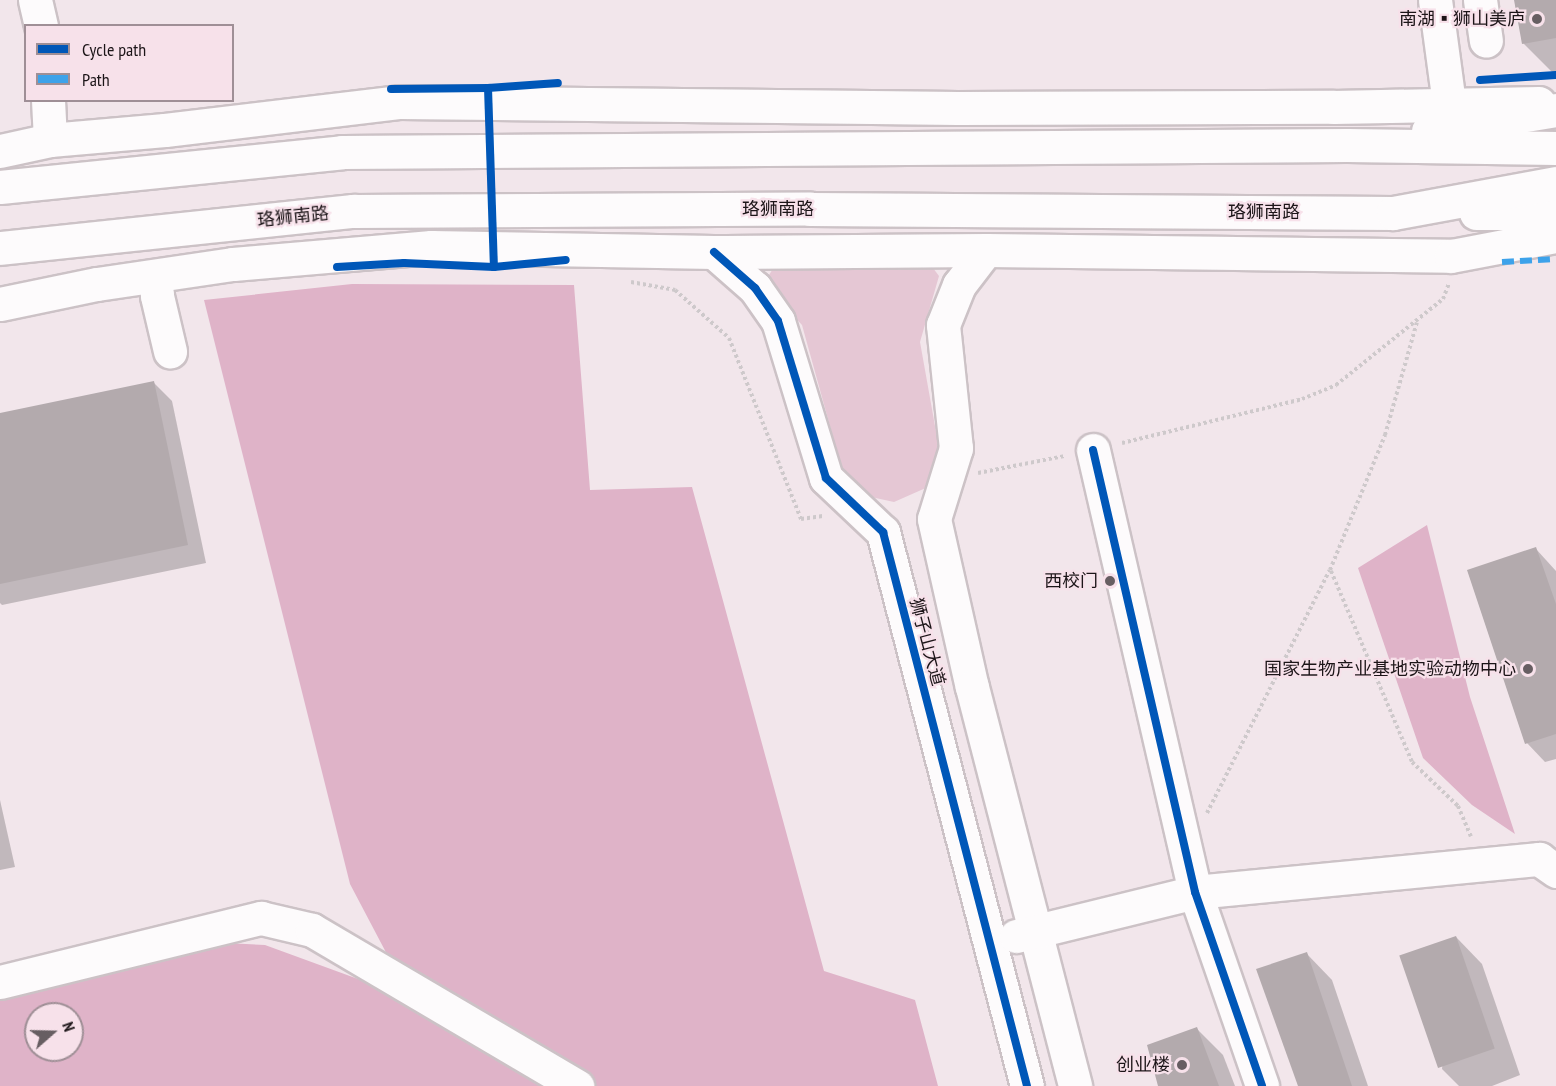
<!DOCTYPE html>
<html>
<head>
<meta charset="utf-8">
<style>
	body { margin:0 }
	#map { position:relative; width:1556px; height:1086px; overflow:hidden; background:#f2e6eb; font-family:"PT Sans Narrow","Noto Sans SC",sans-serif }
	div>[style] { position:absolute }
	.green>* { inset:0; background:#e5c7d4 }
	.forest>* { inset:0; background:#dfb3c8 }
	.shadow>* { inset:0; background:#0003 }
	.building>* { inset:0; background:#b3aaad; transform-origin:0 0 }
	.path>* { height:4px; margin-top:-2px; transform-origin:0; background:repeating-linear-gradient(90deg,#cec9cb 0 3px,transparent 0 6px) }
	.roads { filter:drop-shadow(2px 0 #ccc2c6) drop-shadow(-2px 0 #ccc2c6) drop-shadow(0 2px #ccc2c6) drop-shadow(0 -2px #ccc2c6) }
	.minor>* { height:33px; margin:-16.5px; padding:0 16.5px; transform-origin:16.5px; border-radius:16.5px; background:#fdfbfc }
	.major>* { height:33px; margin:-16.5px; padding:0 16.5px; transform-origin:16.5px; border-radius:16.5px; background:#fdfbfc }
	.highway>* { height:33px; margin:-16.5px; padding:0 16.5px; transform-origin:16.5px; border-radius:16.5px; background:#fdfbfc }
	.quiet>* { height:6px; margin-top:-3px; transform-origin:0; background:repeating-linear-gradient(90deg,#3da2ea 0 12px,transparent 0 18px) }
	.cycleway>* { height:8px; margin:-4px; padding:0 4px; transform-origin:4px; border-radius:4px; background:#0057b8 }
	.dots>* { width:16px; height:16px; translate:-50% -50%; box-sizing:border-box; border:3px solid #f7e1ea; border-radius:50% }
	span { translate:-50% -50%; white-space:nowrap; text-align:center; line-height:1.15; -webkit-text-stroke:4.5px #f7e1ea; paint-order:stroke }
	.poi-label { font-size:18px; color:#1c1518 }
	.right { translate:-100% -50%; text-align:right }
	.street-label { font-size:18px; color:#1c1518 }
	.legend { position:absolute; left:24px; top:24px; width:210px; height:78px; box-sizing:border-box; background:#f7e1ea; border:2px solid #9f8f96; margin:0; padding:8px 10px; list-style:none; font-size:18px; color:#1c1518 }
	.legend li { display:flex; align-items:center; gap:12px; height:30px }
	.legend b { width:30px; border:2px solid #9f8f96 }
	.north { position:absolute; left:24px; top:1002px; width:60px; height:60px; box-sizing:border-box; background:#f7e1ea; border:2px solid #9f8f96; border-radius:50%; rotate:70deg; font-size:16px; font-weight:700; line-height:24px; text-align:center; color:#1c1518 }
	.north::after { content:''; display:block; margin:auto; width:21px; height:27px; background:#675e62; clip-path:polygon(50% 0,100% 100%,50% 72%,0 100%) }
</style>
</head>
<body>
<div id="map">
	<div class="green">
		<i style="clip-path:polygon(780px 258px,927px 260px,939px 276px,920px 342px,940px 454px,928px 487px,894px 502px,862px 495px,843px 473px,802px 325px,777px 298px,769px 275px)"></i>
	</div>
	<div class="forest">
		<i style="clip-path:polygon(evenodd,352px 284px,574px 285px,590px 490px,692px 487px,824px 971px,915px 1000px,938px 1086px,0 1086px,0 1001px,134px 958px,225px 943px,265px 945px,410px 998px,350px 884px,204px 300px,352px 284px,36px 1014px,72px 1014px,72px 1050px,36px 1050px,36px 1014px)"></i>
		<i style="clip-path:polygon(1427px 525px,1470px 697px,1515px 834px,1472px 805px,1423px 758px,1358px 568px)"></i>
	</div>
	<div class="shadow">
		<i style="clip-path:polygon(1516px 0,1556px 0,1556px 76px,1523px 43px)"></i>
		<i style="clip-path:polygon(153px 382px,172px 401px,206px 563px,2px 605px,0 603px,0 415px)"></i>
		<i style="clip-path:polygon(1536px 549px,1556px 571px,1556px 759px,1545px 762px,1527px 743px)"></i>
		<i style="clip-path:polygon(0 800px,15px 867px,0 870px)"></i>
		<i style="clip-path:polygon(1456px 937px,1482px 964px,1520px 1075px,1492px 1086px,1459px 1086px,1442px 1069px)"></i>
		<i style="clip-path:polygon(1306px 953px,1332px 980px,1368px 1086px,1300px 1086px)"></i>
		<i style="clip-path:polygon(1197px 1029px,1223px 1055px,1235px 1086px,1159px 1086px)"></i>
	</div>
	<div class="building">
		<i style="clip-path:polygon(1514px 0,1556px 0,1556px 38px,1522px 44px)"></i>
		<i style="clip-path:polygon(154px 381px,188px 545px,0 584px,0 413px)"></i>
		<i style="clip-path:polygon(1536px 547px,1556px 604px,1556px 734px,1525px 744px,1467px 570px)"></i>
		<i style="left:1456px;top:936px;width:119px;height:60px;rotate:71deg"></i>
		<i style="clip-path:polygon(1307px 952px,1352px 1086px,1298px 1086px,1256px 969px)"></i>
		<i style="clip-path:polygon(1197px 1027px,1219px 1086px,1158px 1086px,1147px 1045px)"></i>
	</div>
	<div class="path">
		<i style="left:631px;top:282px;width:45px;rotate:10.3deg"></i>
		<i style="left:675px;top:290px;width:72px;rotate:41.6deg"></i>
		<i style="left:729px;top:338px;width:195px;rotate:68.3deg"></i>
		<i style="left:801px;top:519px;width:22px;rotate:-8deg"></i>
		<i style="left:1122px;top:443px;width:185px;rotate:-13.7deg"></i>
		<i style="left:1302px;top:399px;width:37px;rotate:-22deg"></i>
		<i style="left:1336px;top:385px;width:137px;rotate:-38.8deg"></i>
		<i style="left:1443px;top:299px;width:17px;rotate:-69deg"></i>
		<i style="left:978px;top:473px;width:89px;rotate:-11.1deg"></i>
		<i style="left:1331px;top:571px;width:207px;rotate:67deg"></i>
		<i style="left:1412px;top:762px;width:64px;rotate:43.7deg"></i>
		<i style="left:1458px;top:806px;width:33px;rotate:67deg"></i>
		<i style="left:1207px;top:813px;width:272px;rotate:-63.2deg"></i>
		<i style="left:1330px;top:570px;width:146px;rotate:-67.8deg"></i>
		<i style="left:1385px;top:435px;width:117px;rotate:-74.2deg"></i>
	</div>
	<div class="roads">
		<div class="minor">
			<i style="left:35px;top:0;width:27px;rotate:77deg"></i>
			<i style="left:1435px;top:0;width:105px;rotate:82.3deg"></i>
			<i style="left:1480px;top:0;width:41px;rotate:81.7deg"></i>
			<i style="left:48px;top:100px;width:40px;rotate:87.1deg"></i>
			<i style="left:986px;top:250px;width:44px;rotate:127.6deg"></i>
			<i style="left:959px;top:285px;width:43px;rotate:111.8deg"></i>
			<i style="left:943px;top:325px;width:124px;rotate:84deg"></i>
			<i style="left:956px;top:448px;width:74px;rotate:107.2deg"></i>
			<i style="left:934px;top:519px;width:172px;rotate:77.3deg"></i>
			<i style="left:972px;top:687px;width:412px;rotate:75.5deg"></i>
			<i style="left:714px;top:252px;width:55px;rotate:41.3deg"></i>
			<i style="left:755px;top:288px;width:40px;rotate:55.1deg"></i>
			<i style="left:778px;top:321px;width:164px;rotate:73deg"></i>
			<i style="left:826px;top:478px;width:79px;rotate:43.5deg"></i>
			<i style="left:883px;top:532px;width:572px;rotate:75.43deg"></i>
			<i style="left:155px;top:276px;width:20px;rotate:84deg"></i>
			<i style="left:157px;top:296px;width:57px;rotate:76.7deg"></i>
			<i style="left:1093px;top:450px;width:454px;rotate:77deg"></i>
			<i style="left:1195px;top:892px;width:205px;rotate:70.9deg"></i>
			<i style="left:1016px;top:936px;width:184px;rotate:-13.8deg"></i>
			<i style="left:1195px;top:892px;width:346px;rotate:-5.5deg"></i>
			<i style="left:1539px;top:859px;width:21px;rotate:35deg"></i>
			<i style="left:0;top:982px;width:269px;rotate:-13.8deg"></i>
			<i style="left:261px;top:918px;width:52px;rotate:13.2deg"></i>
			<i style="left:312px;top:930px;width:308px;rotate:30.5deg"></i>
		</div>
		<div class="major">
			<i style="left:0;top:151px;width:51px;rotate:-12.4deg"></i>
			<i style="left:50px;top:140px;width:115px;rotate:-5deg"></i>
			<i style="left:165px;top:130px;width:237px;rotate:-6.8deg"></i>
			<i style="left:400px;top:102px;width:558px;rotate:0.62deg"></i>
			<i style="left:958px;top:108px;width:375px;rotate:-0.2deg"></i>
			<i style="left:1333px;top:107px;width:206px;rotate:-1.1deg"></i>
			<i style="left:0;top:304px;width:99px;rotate:-11.7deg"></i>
			<i style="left:97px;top:284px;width:137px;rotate:-8.4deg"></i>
			<i style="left:233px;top:264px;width:199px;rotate:-4.9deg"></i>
			<i style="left:431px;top:247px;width:283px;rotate:1deg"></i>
			<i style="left:714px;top:252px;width:272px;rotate:-0.4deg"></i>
			<i style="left:986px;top:250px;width:465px;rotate:0.7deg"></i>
			<i style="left:1451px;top:256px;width:107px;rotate:-10.8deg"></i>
		</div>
		<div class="highway">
			<i style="left:1428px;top:131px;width:130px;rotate:-9.3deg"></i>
			<i style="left:0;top:187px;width:344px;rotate:-5.8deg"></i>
			<i style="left:342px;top:152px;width:1005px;rotate:-0.4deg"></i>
			<i style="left:1347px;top:145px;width:209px;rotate:0.8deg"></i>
			<i style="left:1476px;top:213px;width:80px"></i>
			<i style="left:0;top:248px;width:355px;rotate:-6deg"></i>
			<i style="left:353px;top:211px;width:457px;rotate:-0.3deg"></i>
			<i style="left:810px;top:209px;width:583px;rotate:0.39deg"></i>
			<i style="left:1393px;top:213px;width:166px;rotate:-10.4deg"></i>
		</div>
	</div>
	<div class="quiet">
		<i style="left:1502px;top:262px;width:54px;rotate:-3.2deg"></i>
	</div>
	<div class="cycleway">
		<i style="left:1480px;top:80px;width:76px;rotate:-3.8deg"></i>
		<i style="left:488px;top:88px;width:179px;rotate:88.1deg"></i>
		<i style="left:391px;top:89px;width:97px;rotate:-0.6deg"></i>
		<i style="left:488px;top:88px;width:70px;rotate:-4.1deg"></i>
		<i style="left:714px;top:252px;width:55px;rotate:41.3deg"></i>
		<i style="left:755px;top:288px;width:40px;rotate:55.1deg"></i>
		<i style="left:778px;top:321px;width:164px;rotate:73deg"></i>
		<i style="left:826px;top:478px;width:79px;rotate:43.5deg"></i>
		<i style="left:883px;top:532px;width:572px;rotate:75.43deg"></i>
		<i style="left:337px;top:267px;width:67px;rotate:-3.4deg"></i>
		<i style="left:404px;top:263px;width:90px;rotate:2.5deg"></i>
		<i style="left:494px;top:267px;width:72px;rotate:-5.6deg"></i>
		<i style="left:1093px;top:450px;width:454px;rotate:77deg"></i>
		<i style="left:1195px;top:892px;width:205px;rotate:70.9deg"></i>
	</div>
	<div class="dots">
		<i style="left:1537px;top:19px;background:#675e62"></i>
		<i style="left:1110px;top:581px;background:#675e62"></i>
		<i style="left:1528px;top:669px;background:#675e62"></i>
		<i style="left:1182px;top:1065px;background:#675e62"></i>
	</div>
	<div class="poi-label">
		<span class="right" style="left:1525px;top:19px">南湖▪狮山美庐</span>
		<span class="right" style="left:1098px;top:581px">西校门</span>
		<span class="right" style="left:1516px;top:669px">国家生物产业基地实验动物中心</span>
		<span class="right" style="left:1170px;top:1065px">创业楼</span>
	</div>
	<div class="street-label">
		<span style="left:778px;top:209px">珞狮南路</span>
		<span style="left:1264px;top:212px">珞狮南路</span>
		<span style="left:293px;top:217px;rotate:-6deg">珞狮南路</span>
		<span style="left:927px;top:642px;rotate:75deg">狮子山大道</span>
	</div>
	<ul class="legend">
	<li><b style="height:8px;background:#0057b8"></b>Cycle path</li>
	<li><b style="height:8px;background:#3da2ea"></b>Path</li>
	</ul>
	<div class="north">N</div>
</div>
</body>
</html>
